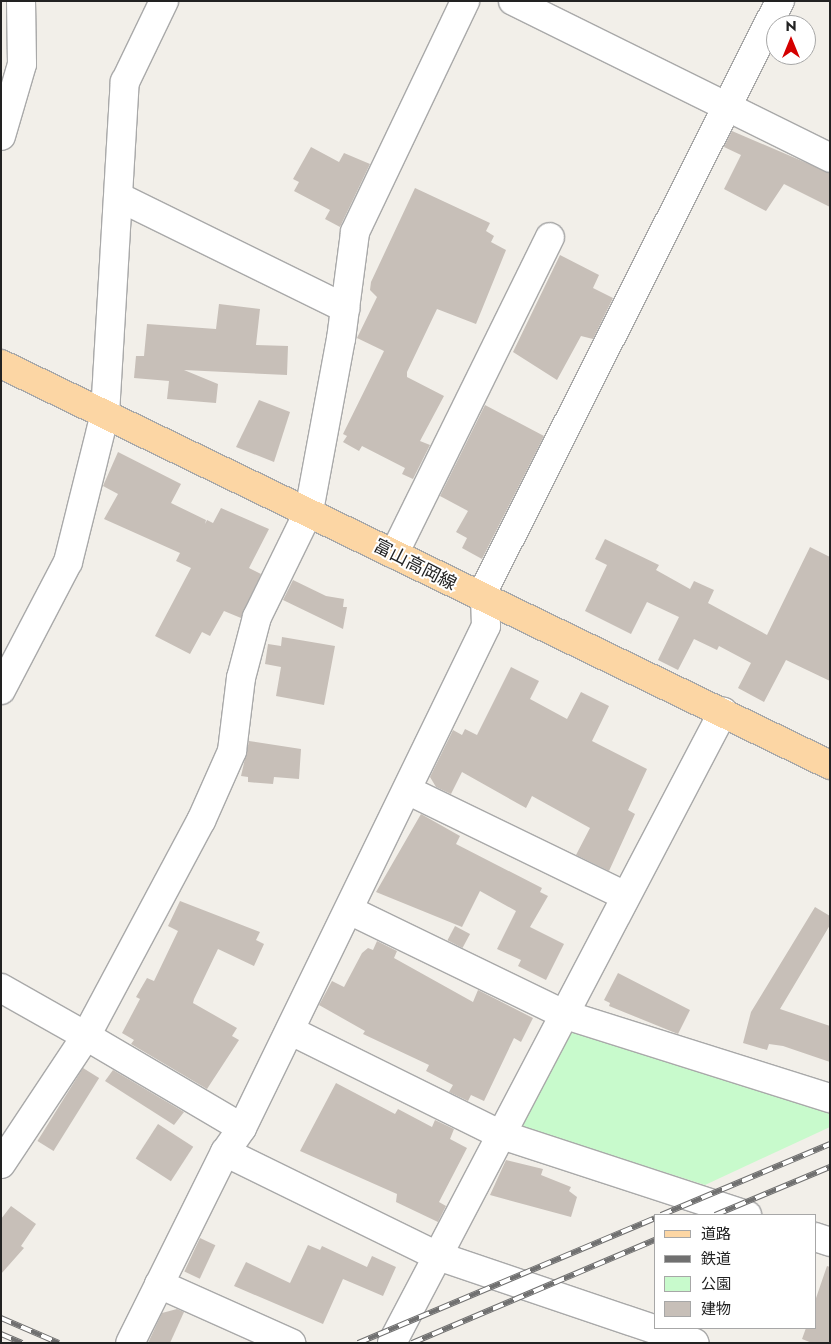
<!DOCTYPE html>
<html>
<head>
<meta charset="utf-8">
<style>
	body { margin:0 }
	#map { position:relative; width:831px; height:1344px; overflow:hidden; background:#f2efe9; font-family:Jost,"Noto Sans JP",sans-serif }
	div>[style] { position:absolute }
	.park>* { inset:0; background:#c8facc }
	.building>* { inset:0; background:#c7bfb8; transform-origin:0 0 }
	.roads { filter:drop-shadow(1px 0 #a9a9a9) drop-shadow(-1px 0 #a9a9a9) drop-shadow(0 1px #a9a9a9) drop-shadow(0 -1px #a9a9a9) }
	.minor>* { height:28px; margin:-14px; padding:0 14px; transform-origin:14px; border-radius:14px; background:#fff }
	.major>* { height:28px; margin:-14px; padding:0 14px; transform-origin:14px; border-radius:14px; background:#fcd6a4 }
	.rail>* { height:5.5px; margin-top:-2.75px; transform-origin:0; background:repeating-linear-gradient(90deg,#fff 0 11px,#707070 0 22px); box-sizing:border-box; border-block:1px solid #707070 }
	span { translate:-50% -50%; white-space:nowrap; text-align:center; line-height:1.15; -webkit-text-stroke:4px #fff; paint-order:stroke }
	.street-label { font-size:18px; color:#222 }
	.frame { position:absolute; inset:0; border:2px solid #222; pointer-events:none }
	.legend { position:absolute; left:654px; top:1214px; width:162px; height:115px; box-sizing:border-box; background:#fff; border:1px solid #a7a7a7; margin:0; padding:6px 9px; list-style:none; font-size:15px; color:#222 }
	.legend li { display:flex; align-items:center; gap:10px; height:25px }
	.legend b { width:25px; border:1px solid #a7a7a7 }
	.north { position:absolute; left:766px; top:15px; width:50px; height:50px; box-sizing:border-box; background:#fff; border:1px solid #a7a7a7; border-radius:50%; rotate:0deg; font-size:14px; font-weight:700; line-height:20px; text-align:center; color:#222 }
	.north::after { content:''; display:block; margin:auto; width:18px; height:22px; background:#d40000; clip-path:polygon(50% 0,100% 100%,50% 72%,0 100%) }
</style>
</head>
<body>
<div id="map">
	<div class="park">
		<i style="clip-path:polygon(574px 1029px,830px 1111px,830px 1127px,705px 1185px,521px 1127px,521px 1115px,559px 1038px)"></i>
	</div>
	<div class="building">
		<i style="clip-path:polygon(732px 131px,830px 173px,830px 207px,784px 184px,766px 211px,724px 189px,741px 155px,724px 147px)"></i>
		<i style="clip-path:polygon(311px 147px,339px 162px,344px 153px,370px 164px,340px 227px,325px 219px,330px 210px,294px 191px,299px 182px,293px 179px)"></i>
		<i style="clip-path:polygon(415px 188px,490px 223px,486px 231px,494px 236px,491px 242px,506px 250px,476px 324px,437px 309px,407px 372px,407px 377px,444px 396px,420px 441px,430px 445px,413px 479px,402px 474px,405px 468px,362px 446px,359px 451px,343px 442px,347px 436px,343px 434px,384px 351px,357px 338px,377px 297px,370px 290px,371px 282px)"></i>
		<i style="clip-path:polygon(560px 255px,599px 275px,593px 288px,613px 298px,593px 339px,581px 336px,557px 380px,513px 352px)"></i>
		<i style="clip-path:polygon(219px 304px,260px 309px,256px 345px,288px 346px,287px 375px,184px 370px,218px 384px,216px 403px,167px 399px,169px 381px,134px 378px,136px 356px,144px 356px,147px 324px,216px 329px)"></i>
		<i style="clip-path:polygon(259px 400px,290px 412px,274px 462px,236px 447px)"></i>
		<i style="clip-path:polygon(485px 405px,544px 436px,482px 559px,462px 548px,467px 538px,456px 532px,468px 511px,440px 496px)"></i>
		<i style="clip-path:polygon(118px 452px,181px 484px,171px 503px,206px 520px,205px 524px,207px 520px,213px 523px,221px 508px,269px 529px,249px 568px,261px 574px,241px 618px,224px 611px,210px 636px,202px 632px,190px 654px,155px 636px,191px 568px,176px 561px,180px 553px,104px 519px,118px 494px,103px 486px)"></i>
		<i style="clip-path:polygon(605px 539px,659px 565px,656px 570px,690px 589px,694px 581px,714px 590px,708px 603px,767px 635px,810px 547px,830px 557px,830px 681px,786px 660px,764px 702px,738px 688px,751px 663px,719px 646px,717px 650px,694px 639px,678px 670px,658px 660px,679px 617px,647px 602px,631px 634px,585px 611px,607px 565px,595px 559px)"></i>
		<i style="clip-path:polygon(293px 580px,326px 596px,344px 599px,343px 607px,347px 607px,343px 629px,283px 600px)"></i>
		<i style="clip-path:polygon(282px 637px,335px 646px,324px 705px,276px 696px,281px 667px,265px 664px,268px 644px,281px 646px)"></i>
		<i style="clip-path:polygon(511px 667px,539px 681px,530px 699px,567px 719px,581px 692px,609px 706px,592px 741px,647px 769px,628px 810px,635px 814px,609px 871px,576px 855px,590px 828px,532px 796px,526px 808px,462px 772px,451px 794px,436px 787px,430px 777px,453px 730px,462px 735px,465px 729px,477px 735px)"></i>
		<i style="clip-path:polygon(249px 741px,301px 749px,299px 779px,274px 777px,273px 784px,248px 782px,248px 777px,241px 776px)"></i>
		<i style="clip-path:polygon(421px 814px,460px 836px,456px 844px,542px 888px,540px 892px,548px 896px,530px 927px,564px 944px,546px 980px,518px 966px,521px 960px,497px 949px,516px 911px,480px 891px,462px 927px,376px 892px)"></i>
		<i style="clip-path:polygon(180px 901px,260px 932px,256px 940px,264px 944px,254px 966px,218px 949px,194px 999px,193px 1003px,237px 1028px,232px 1036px,239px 1040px,207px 1089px,131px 1044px,134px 1040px,122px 1033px,140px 999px,136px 997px,147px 978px,154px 981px,178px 931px,168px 926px)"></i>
		<i style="clip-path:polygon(815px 907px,830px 916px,830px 925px,780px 1009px,830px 1026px,830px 1062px,783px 1046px,769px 1044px,767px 1050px,743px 1043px,751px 1012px)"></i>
		<i style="left:455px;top:926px;width:17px;height:16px;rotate:28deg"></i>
		<i style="clip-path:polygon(377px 941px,397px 951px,394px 958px,473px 1002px,478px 990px,533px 1018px,521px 1042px,514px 1038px,484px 1101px,471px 1095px,468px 1101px,449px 1092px,453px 1085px,426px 1071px,429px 1065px,363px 1034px,365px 1031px,319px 1005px,332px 981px,344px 987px,362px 953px,368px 948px,373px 950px)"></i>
		<i style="clip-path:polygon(618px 973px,690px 1010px,678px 1034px,609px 1006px,610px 1003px,604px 1000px)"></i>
		<i style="left:83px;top:1068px;width:19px;height:86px;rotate:32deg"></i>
		<i style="clip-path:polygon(113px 1070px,184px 1112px,174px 1125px,105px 1081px)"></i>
		<i style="clip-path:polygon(336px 1083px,395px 1114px,398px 1109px,432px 1127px,435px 1120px,454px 1129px,450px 1139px,467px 1148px,439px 1202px,446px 1206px,438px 1222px,396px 1202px,397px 1194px,300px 1151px)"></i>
		<i style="left:158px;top:1124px;width:42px;height:41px;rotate:33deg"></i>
		<i style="clip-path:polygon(506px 1160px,543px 1169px,541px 1175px,571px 1187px,569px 1191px,577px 1197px,571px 1217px,490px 1195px)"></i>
		<i style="clip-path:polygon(11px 1206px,36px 1224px,21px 1246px,24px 1248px,1px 1274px,1px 1219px)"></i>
		<i style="left:200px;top:1238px;width:17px;height:37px;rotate:25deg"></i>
		<i style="clip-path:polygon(308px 1245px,320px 1250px,322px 1246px,367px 1267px,372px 1256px,396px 1267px,383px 1296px,343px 1279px,323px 1324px,234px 1286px,246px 1262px,290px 1283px)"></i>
		<i style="clip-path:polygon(827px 1266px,830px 1267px,830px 1343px,812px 1343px,802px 1339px,806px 1328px,815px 1328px,815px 1301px)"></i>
		<i style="clip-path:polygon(177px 1309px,184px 1312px,170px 1343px,148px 1343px,162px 1313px)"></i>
	</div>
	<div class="roads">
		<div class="minor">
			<i style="left:513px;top:1px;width:354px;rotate:26.3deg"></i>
			<i style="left:1px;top:136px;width:75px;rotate:-73.7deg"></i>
			<i style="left:22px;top:64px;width:63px;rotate:-90.9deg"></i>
			<i style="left:121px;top:198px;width:250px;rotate:26.2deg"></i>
			<i style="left:394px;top:554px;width:353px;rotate:-63.8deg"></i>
			<i style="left:1px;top:690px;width:144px;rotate:-62.4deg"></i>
			<i style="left:68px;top:562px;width:153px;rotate:-76deg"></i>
			<i style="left:105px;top:414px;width:333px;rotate:-86.6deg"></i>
			<i style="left:125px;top:82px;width:90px;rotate:-64.3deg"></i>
			<i style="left:407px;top:790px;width:242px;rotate:25.9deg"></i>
			<i style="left:349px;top:910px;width:238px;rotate:25.9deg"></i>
			<i style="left:563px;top:1014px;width:280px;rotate:17.5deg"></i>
			<i style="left:1px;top:988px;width:98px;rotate:29.5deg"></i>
			<i style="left:86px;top:1036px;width:244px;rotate:-61.9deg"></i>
			<i style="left:201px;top:821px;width:77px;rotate:-66.1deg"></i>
			<i style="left:232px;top:751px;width:74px;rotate:-83deg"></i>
			<i style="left:241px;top:678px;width:63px;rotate:-75.3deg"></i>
			<i style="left:257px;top:617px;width:118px;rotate:-63.9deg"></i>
			<i style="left:309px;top:511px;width:175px;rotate:-79.5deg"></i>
			<i style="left:341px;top:339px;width:108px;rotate:-82.5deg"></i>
			<i style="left:355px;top:232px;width:256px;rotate:-64.5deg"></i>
			<i style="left:291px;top:1031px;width:232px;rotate:26.3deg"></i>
			<i style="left:499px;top:1134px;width:261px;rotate:18.1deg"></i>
			<i style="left:242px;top:1128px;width:558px;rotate:-64.08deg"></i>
			<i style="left:486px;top:626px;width:38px;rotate:-92deg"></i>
			<i style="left:485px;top:588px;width:657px;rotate:-63.32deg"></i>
			<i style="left:225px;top:1152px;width:234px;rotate:26.1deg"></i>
			<i style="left:435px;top:1255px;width:274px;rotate:18.7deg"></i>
			<i style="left:1px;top:1164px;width:154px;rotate:-56.4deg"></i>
			<i style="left:86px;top:1036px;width:181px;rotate:30.5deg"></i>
			<i style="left:242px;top:1128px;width:29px;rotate:125deg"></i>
			<i style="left:225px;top:1152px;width:213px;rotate:116.4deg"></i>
			<i style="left:815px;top:1237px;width:16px;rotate:18deg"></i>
			<i style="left:159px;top:1284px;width:145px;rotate:24.1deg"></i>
			<i style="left:392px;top:1343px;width:713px;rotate:-62.32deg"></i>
		</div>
		<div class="major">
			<i style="left:1px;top:364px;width:921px;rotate:25.81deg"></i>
		</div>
	</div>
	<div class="rail">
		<i style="left:661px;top:1215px;width:183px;rotate:-22.8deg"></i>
		<i style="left:715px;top:1215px;width:125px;rotate:-22.7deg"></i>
		<i style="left:1px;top:1318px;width:63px;rotate:23.3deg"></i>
		<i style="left:1px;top:1334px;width:23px;rotate:23deg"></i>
		<i style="left:358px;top:1343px;width:322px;rotate:-22.8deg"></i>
		<i style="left:412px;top:1343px;width:264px;rotate:-23deg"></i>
	</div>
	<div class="street-label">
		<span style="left:415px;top:565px;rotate:27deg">富山高岡線</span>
	</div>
	<div class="frame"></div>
	<ul class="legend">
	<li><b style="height:6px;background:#fcd6a4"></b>道路</li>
	<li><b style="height:6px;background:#707070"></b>鉄道</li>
	<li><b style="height:14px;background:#c8facc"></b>公園</li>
	<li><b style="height:14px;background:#c7bfb8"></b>建物</li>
	</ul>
	<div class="north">N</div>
</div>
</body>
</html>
